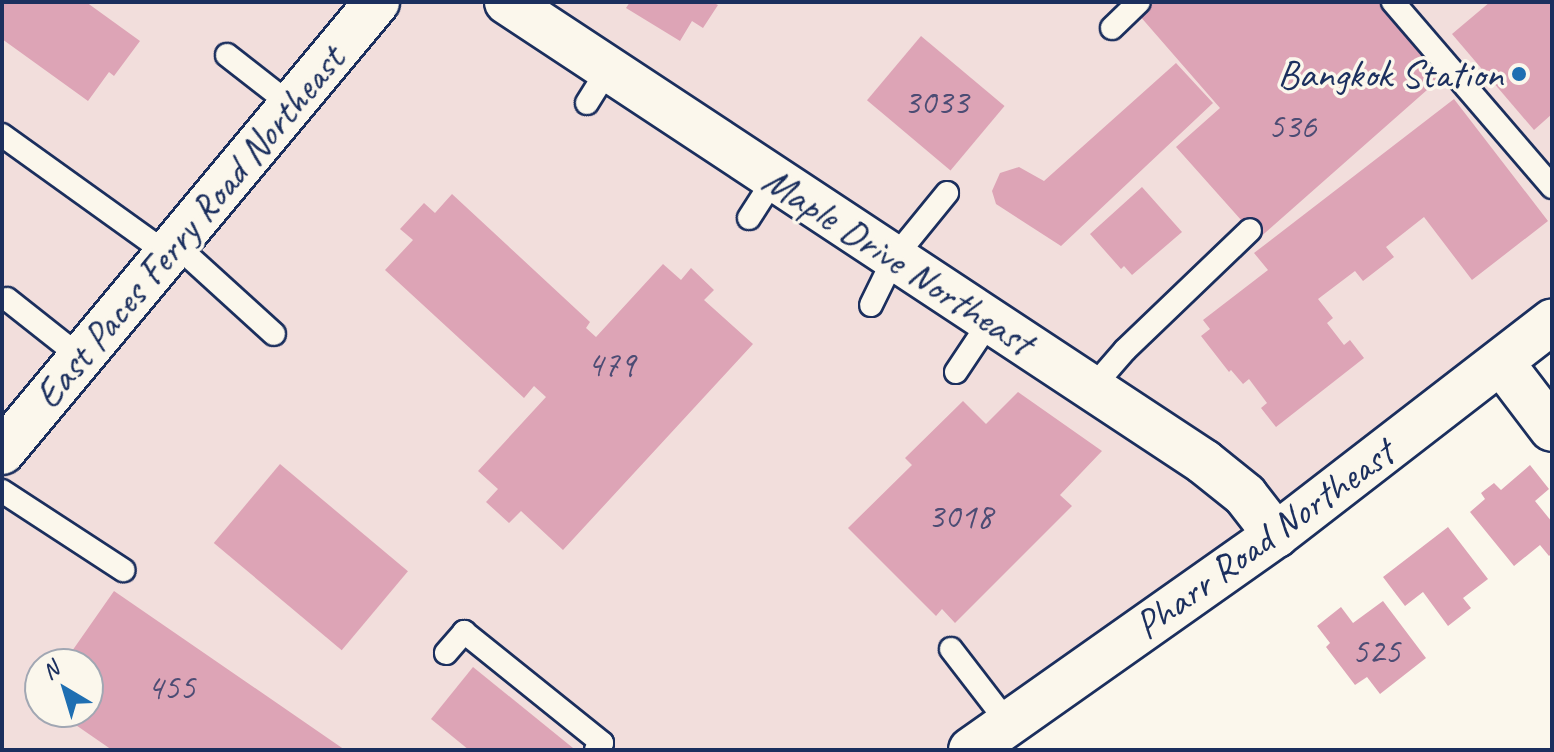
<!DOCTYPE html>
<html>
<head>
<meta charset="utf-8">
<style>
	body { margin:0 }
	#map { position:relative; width:1554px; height:752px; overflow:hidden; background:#fbf7ec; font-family:Caveat,sans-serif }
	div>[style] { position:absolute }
	.built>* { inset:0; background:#f2dedc }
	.building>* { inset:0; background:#dda4b6; transform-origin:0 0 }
	.roads { filter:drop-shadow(2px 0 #1b2f5e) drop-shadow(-2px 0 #1b2f5e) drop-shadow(0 2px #1b2f5e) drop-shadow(0 -2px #1b2f5e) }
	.service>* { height:22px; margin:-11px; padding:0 11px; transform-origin:11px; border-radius:11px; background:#fbf7ec }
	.minor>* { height:44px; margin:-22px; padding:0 22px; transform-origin:22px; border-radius:22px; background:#fbf7ec }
	.tertiary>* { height:44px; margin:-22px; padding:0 22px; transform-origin:22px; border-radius:22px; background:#fbf7ec }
	.dots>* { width:22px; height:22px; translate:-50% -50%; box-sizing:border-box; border:4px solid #fbf7ec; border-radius:50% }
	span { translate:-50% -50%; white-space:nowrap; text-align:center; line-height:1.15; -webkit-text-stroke:7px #fbf7ec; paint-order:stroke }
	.number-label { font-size:36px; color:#4c4c74 }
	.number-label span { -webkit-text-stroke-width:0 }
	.poi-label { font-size:40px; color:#1b2f5e }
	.right { translate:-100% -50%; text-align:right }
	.street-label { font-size:40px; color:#1b2f5e }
	.frame { position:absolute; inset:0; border:4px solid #1b2f5e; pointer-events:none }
	.north { position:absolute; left:24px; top:648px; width:80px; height:80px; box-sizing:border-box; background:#fbf7ec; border:2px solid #a1a7b3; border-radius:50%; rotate:322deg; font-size:22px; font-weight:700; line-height:32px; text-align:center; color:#1b2f5e }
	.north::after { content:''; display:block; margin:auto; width:28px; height:36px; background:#1f6fb2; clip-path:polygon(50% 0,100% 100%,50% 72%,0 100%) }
</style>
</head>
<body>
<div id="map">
	<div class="built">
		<i style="clip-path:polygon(evenodd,2px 2px,1552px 2px,1552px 332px,1001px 750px,2px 750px,2px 2px,40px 664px,88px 664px,88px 712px,40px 712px,40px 664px)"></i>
	</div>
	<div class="building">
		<i style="clip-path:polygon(2px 2px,86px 2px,140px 41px,114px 76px,109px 72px,88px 101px,2px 39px)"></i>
		<i style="clip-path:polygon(630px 2px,712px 2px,718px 5px,703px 28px,692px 21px,680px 41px,626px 8px)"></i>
		<i style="clip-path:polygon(1155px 2px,1379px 2px,1444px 75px,1258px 239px,1176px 147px,1220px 108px,1139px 15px)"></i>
		<i style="clip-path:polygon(1490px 2px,1552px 2px,1552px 114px,1534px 130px,1452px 34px)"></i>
		<i style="left:921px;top:36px;width:109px;height:84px;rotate:40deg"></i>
		<i style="clip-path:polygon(1176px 63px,1213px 103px,1061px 246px,996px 204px,992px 191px,1000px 173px,1019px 167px,1044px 181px)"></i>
		<i style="clip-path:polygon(1454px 99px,1548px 221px,1472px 280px,1424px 217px,1386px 247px,1394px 257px,1363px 281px,1355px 271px,1318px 299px,1333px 318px,1327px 323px,1344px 345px,1350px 340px,1364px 358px,1276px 427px,1261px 408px,1267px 403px,1249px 379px,1243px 384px,1231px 370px,1229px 372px,1201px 336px,1210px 329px,1203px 320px,1268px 270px,1254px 253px)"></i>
		<i style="clip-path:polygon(1142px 187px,1182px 232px,1132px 275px,1124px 266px,1121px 269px,1090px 234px)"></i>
		<i style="clip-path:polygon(452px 194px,590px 322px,586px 328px,596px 337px,663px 264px,681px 280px,691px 268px,714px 290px,704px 300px,753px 344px,563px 550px,521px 511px,509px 523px,486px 502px,498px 489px,478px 471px,546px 397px,534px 386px,524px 398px,385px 270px,413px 240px,400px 229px,424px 203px,435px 213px)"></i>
		<i style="clip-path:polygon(1018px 392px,1102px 451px,1060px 495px,1072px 506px,955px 623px,942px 609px,936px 616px,848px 528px,912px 465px,905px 458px,963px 401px,986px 424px)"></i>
		<i style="left:280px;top:464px;width:167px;height:103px;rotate:40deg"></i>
		<i style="clip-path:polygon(1530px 465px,1549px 489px,1535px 501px,1552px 522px,1552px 553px,1549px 556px,1540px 545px,1514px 566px,1470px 512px,1485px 499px,1481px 493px,1494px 483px,1501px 490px)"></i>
		<i style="clip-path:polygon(1448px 527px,1488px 579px,1463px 598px,1471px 608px,1448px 626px,1423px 592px,1405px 606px,1383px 577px)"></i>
		<i style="clip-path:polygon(114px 591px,345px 750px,112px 750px,57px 712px,88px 712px,88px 664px,63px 664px)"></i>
		<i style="clip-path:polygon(1383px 601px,1426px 658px,1380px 694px,1367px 677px,1355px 685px,1326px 647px,1330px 643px,1317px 626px,1341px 607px,1353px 623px)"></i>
		<i style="clip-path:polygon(473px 667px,573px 748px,571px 750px,469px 750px,431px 719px)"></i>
	</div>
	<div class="roads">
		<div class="service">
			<i style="left:1393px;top:2px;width:244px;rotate:49.3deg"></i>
			<i style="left:1112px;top:28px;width:37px;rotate:-44deg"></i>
			<i style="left:227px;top:55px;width:81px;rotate:38deg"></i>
			<i style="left:587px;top:103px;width:39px;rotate:-58deg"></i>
			<i style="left:2px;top:135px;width:202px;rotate:35.7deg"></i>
			<i style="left:749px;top:218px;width:46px;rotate:-57.3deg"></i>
			<i style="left:174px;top:243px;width:135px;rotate:42.3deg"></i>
			<i style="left:7px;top:299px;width:92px;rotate:38.4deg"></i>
			<i style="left:871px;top:305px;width:52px;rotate:-63.9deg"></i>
			<i style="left:894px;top:258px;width:84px;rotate:-50.8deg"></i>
			<i style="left:956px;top:372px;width:61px;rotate:-56.3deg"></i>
			<i style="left:1092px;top:388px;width:50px;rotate:-49deg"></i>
			<i style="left:1125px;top:350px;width:173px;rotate:-43.8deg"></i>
			<i style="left:2px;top:491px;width:145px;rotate:33.1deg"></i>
			<i style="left:951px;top:649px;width:93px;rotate:52.4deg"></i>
			<i style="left:446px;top:653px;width:28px;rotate:-49deg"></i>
			<i style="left:464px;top:632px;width:177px;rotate:38.8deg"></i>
			<i style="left:602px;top:743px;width:9px;rotate:131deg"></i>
		</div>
		<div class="minor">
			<i style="left:507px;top:2px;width:835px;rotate:33.42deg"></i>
			<i style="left:1204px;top:462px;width:53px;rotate:38.8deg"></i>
			<i style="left:1245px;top:495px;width:51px;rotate:52.2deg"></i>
			<i style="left:1501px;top:362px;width:84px;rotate:52.7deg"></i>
		</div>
		<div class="tertiary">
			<i style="left:2px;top:452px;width:586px;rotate:-50.19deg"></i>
			<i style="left:971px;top:750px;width:373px;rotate:-35.2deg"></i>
			<i style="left:1276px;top:535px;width:349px;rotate:-37.7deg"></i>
		</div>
	</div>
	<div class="dots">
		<i style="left:1519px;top:74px;background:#1f6fb2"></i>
	</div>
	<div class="number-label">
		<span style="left:936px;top:103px">3033</span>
		<span style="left:1292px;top:127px">536</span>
		<span style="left:611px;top:365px">479</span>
		<span style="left:960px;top:517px">3018</span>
		<span style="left:1376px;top:652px">525</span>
		<span style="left:171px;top:688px">455</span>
	</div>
	<div class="poi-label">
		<span class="right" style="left:1503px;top:74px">Bangkok Station</span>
	</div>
	<div class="street-label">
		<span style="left:189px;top:227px;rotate:-50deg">East Paces Ferry Road Northeast</span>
		<span style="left:898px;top:261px;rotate:33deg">Maple Drive Northeast</span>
		<span style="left:1264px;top:539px;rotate:-36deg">Pharr Road Northeast</span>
	</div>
	<div class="frame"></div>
	<div class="north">N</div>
</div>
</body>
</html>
